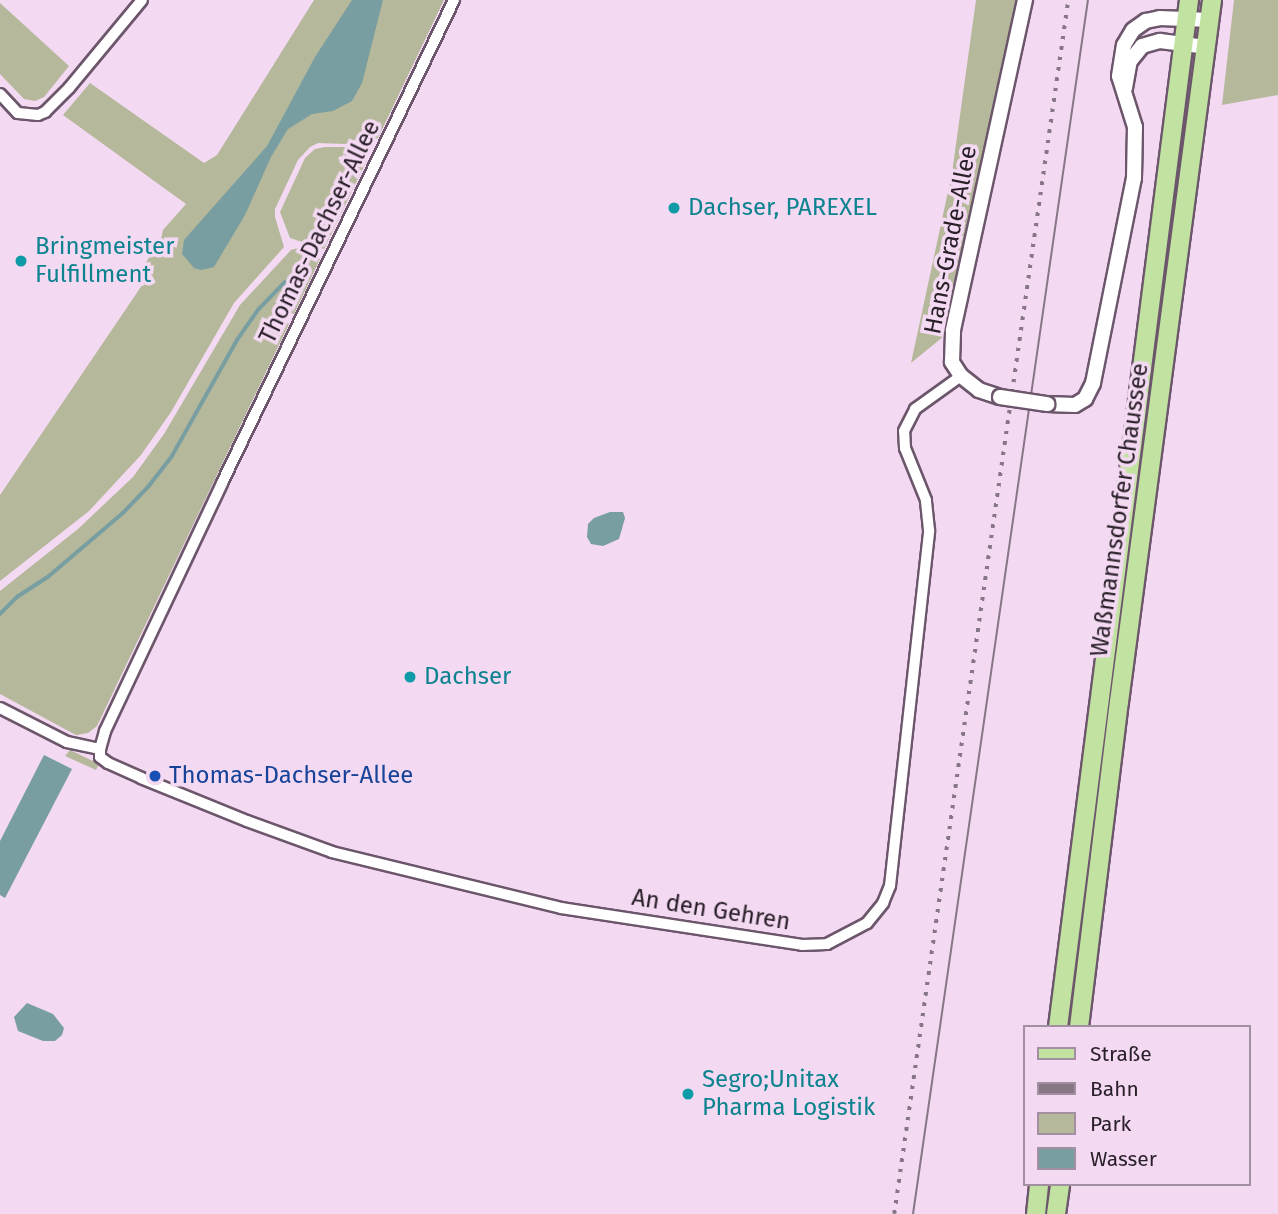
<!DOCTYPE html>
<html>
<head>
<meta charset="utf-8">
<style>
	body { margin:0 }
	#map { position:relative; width:1278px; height:1214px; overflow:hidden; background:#f3d9f2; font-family:"Fira Sans",sans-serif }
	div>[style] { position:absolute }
	.green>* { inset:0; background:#b5b89a }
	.water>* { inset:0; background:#789ea1 }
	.stream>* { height:3.5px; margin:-1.75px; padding:0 1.75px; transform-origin:1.75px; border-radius:1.75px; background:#789ea1 }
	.roads { filter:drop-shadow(2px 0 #6c566b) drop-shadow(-2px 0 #6c566b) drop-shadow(0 2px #6c566b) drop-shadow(0 -2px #6c566b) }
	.minor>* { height:10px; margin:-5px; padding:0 5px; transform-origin:5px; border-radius:5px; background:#fff }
	.tertiary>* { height:14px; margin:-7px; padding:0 7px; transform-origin:7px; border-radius:7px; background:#fff }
	.primary>* { height:18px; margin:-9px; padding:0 9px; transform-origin:9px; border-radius:9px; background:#c2e2a1 }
	.tram>* { height:2px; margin:-1px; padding:0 1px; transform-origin:1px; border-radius:1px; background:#877686 }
	.rail>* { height:3.5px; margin-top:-1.75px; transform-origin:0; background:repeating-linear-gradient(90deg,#877686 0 3.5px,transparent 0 10.5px) }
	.bridges { filter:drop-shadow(2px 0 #6c566b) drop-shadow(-2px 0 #6c566b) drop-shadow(0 2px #6c566b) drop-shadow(0 -2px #6c566b) }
	.tertiary-bridge>* { height:14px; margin:-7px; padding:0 7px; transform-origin:7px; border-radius:7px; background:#fff }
	.dots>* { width:19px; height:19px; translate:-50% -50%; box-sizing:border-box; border:4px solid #f3d9f2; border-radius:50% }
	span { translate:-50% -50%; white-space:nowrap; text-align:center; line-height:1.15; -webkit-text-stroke:7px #f3d9f2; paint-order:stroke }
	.culture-label { font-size:24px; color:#0d838f }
	.left { translate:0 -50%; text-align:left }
	.street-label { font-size:24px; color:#2a2029 }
	.transit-label { font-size:24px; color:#164399 }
	.legend { position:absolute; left:1023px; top:1025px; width:228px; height:161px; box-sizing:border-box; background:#f3d9f2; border:2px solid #a38fa2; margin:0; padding:9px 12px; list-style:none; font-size:21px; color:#2a2029 }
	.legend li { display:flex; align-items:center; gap:14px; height:35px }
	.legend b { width:35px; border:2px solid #a38fa2 }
</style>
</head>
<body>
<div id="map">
	<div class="green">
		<i style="clip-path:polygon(314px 0,444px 0,378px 138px,370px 140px,361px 137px,346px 144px,318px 143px,310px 147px,298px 160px,275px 209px,275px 217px,284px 247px,234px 303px,171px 412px,141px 455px,89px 511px,0 581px,0 495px,153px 269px,145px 264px,161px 239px,163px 230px,186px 204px,63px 115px,90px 83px,204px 163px,217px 155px)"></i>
		<i style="clip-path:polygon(976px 0,1018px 0,944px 336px,911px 363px,952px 173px)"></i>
		<i style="clip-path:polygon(1234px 0,1278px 0,1278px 95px,1222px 105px)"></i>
		<i style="clip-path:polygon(0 3px,69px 66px,44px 97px,35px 101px,24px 99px,0 74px)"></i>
		<i style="clip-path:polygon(325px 147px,353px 147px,367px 160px,324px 249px,290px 238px,280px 212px,305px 158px,315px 149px)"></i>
		<i style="clip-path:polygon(298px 248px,320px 259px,294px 314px,287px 312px,283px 319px,289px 324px,97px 726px,88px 733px,76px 735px,0 694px,0 591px,78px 529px,133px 477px,164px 434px,240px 305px,291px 250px)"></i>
		<i style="clip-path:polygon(70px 750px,99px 764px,96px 770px,65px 756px)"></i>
	</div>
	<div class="water">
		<i style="clip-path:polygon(352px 0,383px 0,362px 83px,352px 101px,333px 111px,312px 114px,288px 129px,271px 157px,245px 215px,214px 267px,201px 270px,194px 268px,182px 254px,184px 240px,267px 146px,315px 57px)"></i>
		<i style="clip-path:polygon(610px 512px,623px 512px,625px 518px,619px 539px,603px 546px,591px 544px,587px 537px,588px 524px,594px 518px)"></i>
		<i style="clip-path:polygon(44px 755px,72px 769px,5px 898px,0 895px,0 841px)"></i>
		<i style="clip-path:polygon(27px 1003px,53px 1014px,64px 1028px,62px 1035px,55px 1041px,43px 1041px,18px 1031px,14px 1017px)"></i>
	</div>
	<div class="stream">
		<i style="left:0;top:614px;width:24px;rotate:-45deg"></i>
		<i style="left:17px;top:597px;width:38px;rotate:-33deg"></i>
		<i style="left:49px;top:576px;width:97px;rotate:-40.4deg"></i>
		<i style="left:123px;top:513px;width:36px;rotate:-46deg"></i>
		<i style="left:148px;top:487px;width:39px;rotate:-52deg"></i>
		<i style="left:172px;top:456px;width:133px;rotate:-60.7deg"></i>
		<i style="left:237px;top:340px;width:38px;rotate:-55deg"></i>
		<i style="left:259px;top:309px;width:37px;rotate:-46deg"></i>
	</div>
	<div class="roads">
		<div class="minor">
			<i style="left:0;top:94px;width:26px;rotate:47deg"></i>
			<i style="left:18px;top:113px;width:20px;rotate:6deg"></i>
			<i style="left:38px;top:115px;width:8px;rotate:-23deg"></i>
			<i style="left:45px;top:112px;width:34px;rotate:-45deg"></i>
			<i style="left:69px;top:88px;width:114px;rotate:-50.3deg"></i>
			<i style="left:0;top:708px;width:75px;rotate:26.9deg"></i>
			<i style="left:67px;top:742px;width:34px;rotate:12deg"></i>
			<i style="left:100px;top:749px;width:8px;rotate:90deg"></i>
			<i style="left:100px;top:757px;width:10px;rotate:37deg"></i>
			<i style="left:108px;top:763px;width:36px;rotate:24deg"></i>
			<i style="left:141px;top:778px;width:114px;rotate:22.1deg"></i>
			<i style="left:247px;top:821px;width:90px;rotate:20deg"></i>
			<i style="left:332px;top:852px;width:236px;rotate:13.7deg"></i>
			<i style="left:561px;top:908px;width:244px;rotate:8.7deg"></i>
			<i style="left:802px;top:945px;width:25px;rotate:-2deg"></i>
			<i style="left:827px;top:944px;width:45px;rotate:-27.7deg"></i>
			<i style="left:867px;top:923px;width:26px;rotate:-51deg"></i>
			<i style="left:883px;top:903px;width:18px;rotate:-68deg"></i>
			<i style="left:890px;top:886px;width:358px;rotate:-83.7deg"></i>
			<i style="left:929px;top:530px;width:30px;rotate:-96deg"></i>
			<i style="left:926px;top:500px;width:56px;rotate:-112deg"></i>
			<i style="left:905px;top:448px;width:17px;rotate:-93deg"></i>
			<i style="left:904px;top:431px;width:25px;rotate:-63deg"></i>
			<i style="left:915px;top:409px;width:57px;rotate:-35.7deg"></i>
			<i style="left:100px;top:749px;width:19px;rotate:-74deg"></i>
			<i style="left:105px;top:731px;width:274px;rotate:-64.7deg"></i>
			<i style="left:222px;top:483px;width:536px;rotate:-64.34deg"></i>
		</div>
		<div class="tertiary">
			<i style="left:1125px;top:88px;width:27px;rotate:-80deg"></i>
			<i style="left:1130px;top:61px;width:19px;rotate:-51deg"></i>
			<i style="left:1142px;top:46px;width:19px;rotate:-16deg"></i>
			<i style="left:1160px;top:41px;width:46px;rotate:7.4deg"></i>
			<i style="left:1000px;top:397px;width:22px;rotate:-162deg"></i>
			<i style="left:979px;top:390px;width:23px;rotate:-142deg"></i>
			<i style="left:961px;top:376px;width:17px;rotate:-123deg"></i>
			<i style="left:952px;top:362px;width:32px;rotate:-88deg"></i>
			<i style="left:953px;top:330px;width:338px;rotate:-77.7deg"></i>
			<i style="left:1047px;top:404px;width:28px;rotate:2deg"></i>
			<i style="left:1075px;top:405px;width:12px;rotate:-31deg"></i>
			<i style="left:1085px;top:399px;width:18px;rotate:-63deg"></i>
			<i style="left:1093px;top:383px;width:209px;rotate:-78.7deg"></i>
			<i style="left:1134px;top:178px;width:51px;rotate:-88.9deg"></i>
			<i style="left:1135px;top:127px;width:53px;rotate:-107.4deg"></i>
			<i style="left:1119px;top:76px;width:31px;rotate:-81deg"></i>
			<i style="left:1124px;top:45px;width:17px;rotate:-59deg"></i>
			<i style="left:1133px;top:30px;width:16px;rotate:-35deg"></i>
			<i style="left:1146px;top:21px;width:14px;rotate:-12deg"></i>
			<i style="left:1160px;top:18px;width:50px;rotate:2.3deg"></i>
		</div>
		<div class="primary">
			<i style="left:1058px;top:1027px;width:1035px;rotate:-82.73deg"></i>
			<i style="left:1079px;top:1027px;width:327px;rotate:-83deg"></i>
			<i style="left:1119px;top:702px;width:708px;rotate:-82.45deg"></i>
			<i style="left:1036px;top:1214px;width:30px;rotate:-84deg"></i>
			<i style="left:1056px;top:1214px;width:30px;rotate:-82deg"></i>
		</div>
	</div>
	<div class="tram">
		<i style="left:913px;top:1214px;width:1227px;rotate:-81.8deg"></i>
	</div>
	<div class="rail">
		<i style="left:894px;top:1214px;width:1226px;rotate:-81.84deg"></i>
	</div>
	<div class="bridges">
		<div class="tertiary-bridge">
			<i style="left:1000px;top:397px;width:48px;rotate:8.5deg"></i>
		</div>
	</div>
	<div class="dots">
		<i style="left:674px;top:208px;background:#0f9aa8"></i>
		<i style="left:21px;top:261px;background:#0f9aa8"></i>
		<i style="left:410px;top:677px;background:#0f9aa8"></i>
		<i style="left:155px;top:776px;background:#1a4fb4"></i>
		<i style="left:688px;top:1094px;background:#0f9aa8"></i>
	</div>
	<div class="culture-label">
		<span class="left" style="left:688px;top:208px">Dachser, PAREXEL</span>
		<span class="left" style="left:35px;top:261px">Bringmeister<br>Fulfillment</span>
		<span class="left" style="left:424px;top:677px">Dachser</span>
		<span class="left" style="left:702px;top:1094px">Segro;Unitax<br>Pharma Logistik</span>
	</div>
	<div class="street-label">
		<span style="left:320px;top:232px;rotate:-64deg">Thomas-Dachser-Allee</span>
		<span style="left:951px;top:240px;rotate:-79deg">Hans-Grade-Allee</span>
		<span style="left:1120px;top:510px;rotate:-82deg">Waßmannsdorfer Chaussee</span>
		<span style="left:711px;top:910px;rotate:9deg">An den Gehren</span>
	</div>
	<div class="transit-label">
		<span class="left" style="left:169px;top:776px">Thomas-Dachser-Allee</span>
	</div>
	<ul class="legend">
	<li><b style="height:9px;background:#c2e2a1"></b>Straße</li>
	<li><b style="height:9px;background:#877686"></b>Bahn</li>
	<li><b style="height:19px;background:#b5b89a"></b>Park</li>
	<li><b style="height:19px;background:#789ea1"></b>Wasser</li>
	</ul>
</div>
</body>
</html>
